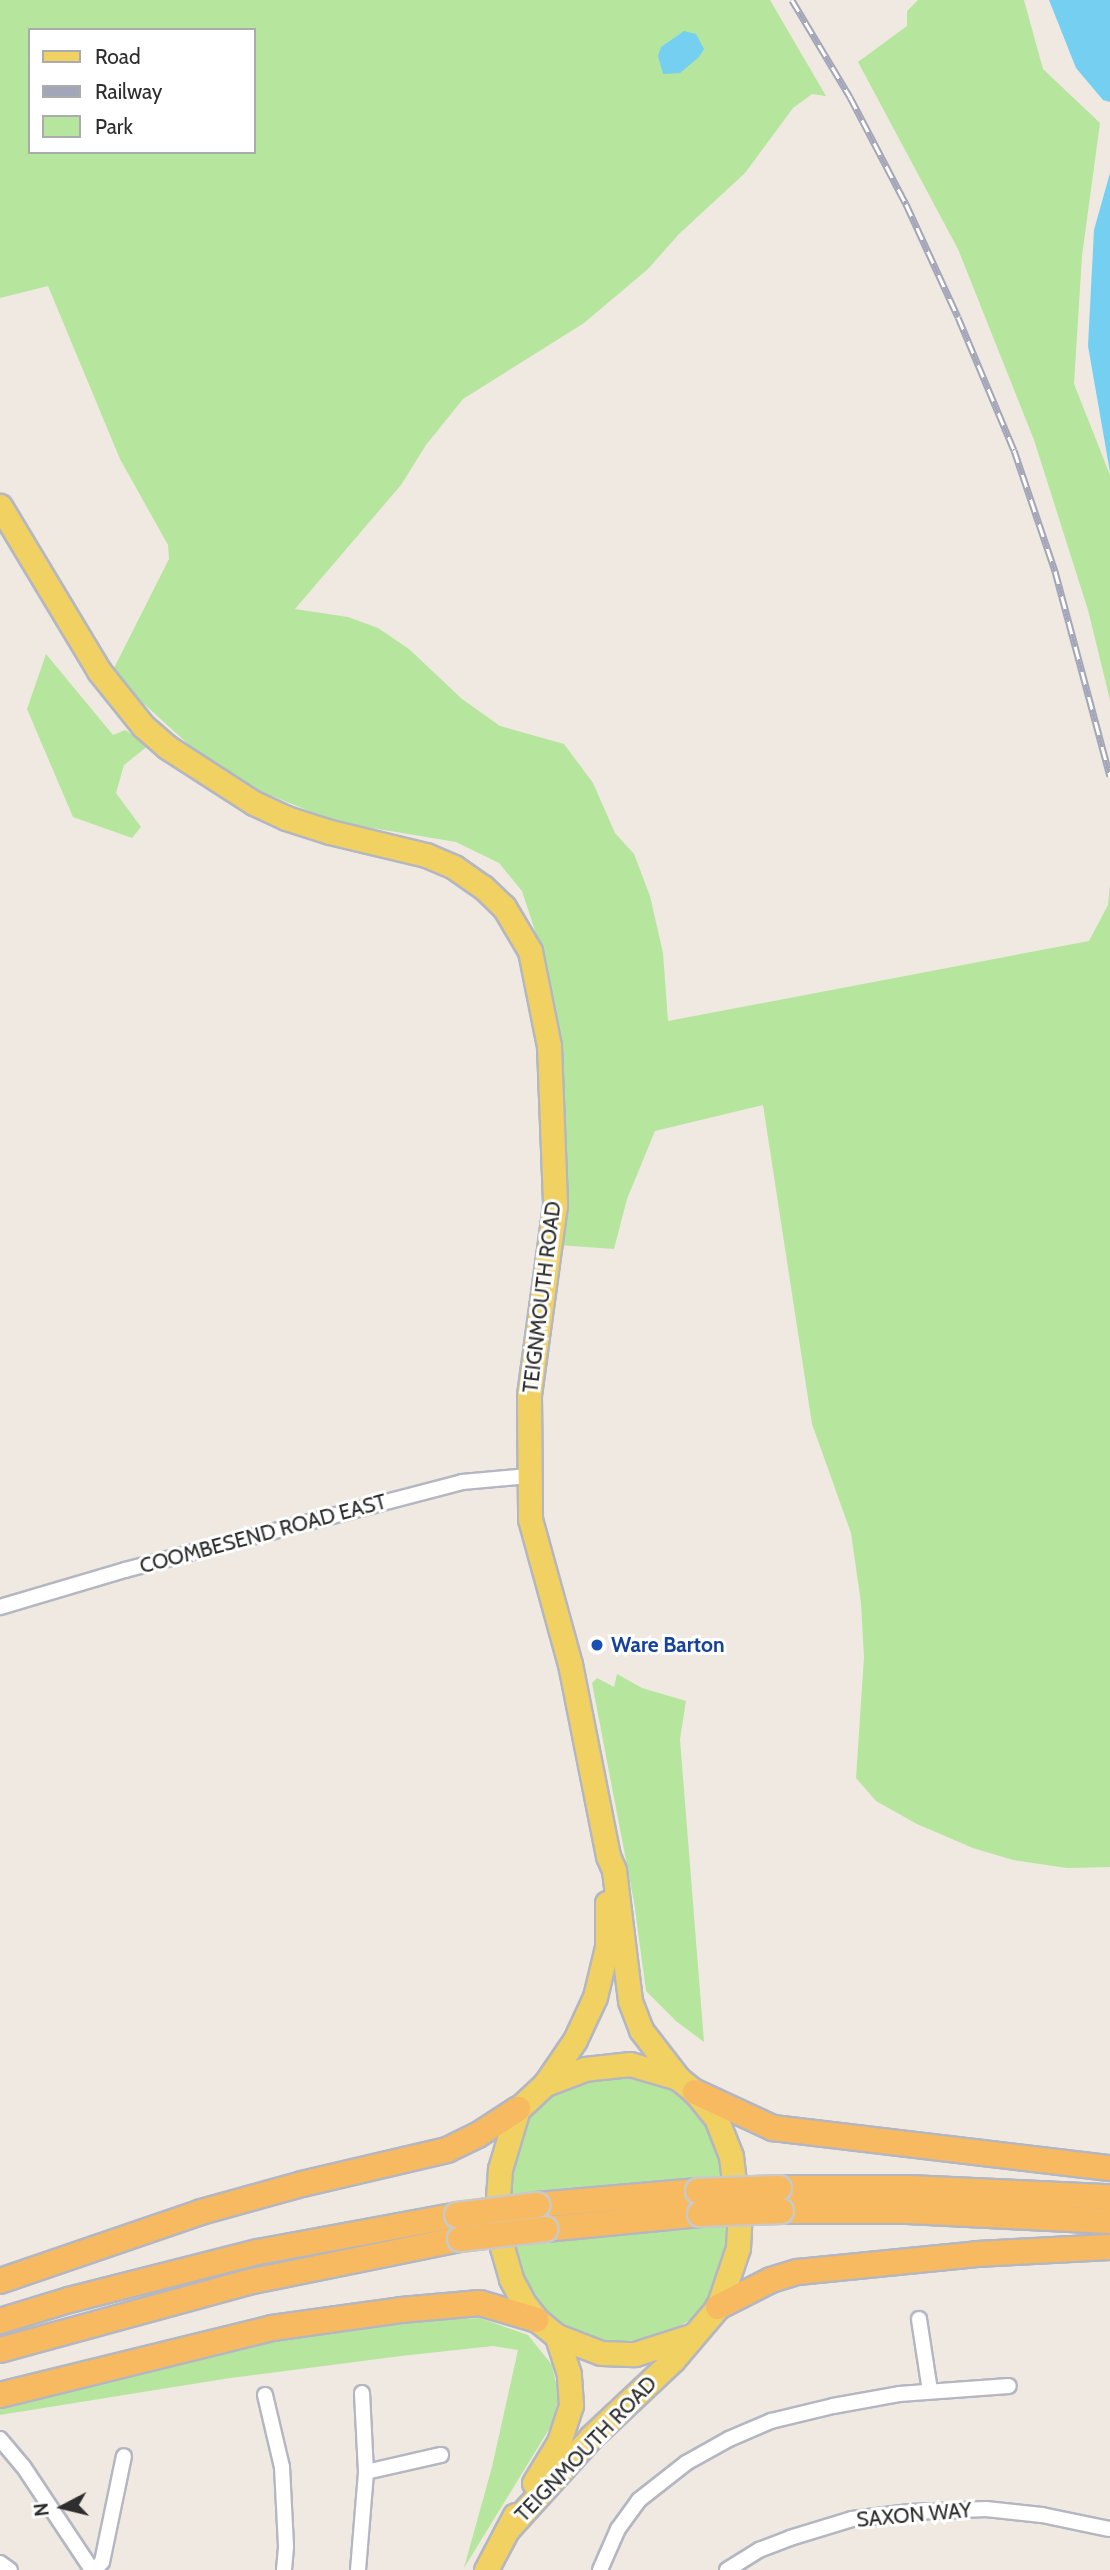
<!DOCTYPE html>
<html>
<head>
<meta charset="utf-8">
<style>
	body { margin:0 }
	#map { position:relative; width:1110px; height:2570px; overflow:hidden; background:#efe9e1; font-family:Cabin,sans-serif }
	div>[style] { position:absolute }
	.green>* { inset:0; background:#b6e59e }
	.water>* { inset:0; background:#75cff0 }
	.roads { filter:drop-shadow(2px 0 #b4b7c1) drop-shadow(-2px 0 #b4b7c1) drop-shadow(0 2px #b4b7c1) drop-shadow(0 -2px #b4b7c1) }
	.minor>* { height:14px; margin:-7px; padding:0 7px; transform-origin:7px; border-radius:7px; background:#fff }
	.primary>* { height:23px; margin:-11.5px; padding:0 11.5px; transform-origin:11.5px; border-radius:11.5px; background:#f2d163 }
	.trunk>* { height:24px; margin:-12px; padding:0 12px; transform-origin:12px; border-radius:12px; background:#f8ba60 }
	.rail>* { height:7px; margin-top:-3.5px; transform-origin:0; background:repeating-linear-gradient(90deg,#fff 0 13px,#a3a6b8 0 26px); box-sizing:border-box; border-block:2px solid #a3a6b8 }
	.bridges { filter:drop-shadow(2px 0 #c9c9c9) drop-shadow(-2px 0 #c9c9c9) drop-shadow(0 2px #c9c9c9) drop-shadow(0 -2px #c9c9c9) }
	.trunk-bridge>* { height:24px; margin:-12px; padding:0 12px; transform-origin:12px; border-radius:12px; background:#f8ba60 }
	.dots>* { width:19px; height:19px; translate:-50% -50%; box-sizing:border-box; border:4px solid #fff; border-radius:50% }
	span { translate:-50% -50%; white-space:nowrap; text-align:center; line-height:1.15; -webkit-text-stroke:6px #fff; paint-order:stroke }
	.street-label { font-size:21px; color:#2e2e2e }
	.transit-label { font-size:21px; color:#164399; font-weight:700 }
	.left { translate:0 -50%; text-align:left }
	.legend { position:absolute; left:28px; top:28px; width:228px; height:126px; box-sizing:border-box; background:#fff; border:2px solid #ababab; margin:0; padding:9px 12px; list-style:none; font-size:21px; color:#2e2e2e }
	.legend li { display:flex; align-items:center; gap:14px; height:35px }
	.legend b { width:35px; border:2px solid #ababab }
	.north { position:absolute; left:28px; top:2472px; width:70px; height:70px; -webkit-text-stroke:5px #fff; paint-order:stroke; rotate:263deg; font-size:19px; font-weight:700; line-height:28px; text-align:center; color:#2e2e2e }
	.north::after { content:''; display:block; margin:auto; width:24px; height:32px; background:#2e2e2e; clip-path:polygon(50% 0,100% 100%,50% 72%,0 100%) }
</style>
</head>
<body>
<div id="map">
	<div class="green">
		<i style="clip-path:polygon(evenodd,0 0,770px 0,826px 96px,812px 94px,793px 108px,745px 173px,679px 234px,648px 269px,584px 323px,463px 399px,426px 445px,401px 485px,295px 609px,348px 617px,378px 628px,409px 649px,462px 699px,500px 726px,564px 744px,593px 783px,615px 833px,634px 854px,650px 896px,663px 953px,668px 1021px,1089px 941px,1108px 905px,1110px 884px,1110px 1867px,1067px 1868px,1013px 1860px,973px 1848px,917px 1824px,876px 1801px,856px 1778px,864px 1657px,861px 1603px,851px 1533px,812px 1424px,763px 1105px,655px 1131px,627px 1199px,614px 1249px,558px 1245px,564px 1207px,564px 1130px,553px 1005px,541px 949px,522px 891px,499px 863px,456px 842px,336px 822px,260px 791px,198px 753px,111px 674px,169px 559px,168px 545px,120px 459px,48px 286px,0 298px,0 0,30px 30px,254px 30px,254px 152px,30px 152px,30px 30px)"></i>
		<i style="clip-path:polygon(918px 0,1024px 0,1043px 69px,1100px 123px,1082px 256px,1074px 384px,1110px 475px,1110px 700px,1088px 610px,1034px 440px,958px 249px,858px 62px,907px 26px,907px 11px)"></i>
		<i style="clip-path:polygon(46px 654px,113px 735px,125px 730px,149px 745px,124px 765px,116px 793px,141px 827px,132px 838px,73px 817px,27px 709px)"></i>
		<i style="clip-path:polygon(617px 1674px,642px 1688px,686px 1701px,680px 1739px,704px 2042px,676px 2021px,646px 1991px,634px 1902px,592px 1683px,597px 1678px,614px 1687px)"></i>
		<i style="clip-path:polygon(624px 2073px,667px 2083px,700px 2110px,725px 2160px,730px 2256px,716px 2291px,697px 2316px,654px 2341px,611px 2345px,563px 2329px,535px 2305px,516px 2268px,507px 2196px,518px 2131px,540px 2103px,580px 2079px)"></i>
		<i style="clip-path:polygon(480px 2318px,528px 2335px,552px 2365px,559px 2396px,551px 2426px,464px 2568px,492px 2467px,518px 2350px,493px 2346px,401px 2356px,230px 2378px,0 2415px,0 2402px,239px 2346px,433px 2320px)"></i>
	</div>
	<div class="water">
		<i style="clip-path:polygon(1049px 0,1110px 0,1110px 102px,1103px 100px,1076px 68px)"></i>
		<i style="clip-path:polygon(684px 31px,696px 34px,704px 49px,699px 57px,680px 73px,663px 74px,658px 56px,661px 47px)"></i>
		<i style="clip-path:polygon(1110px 173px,1110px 472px,1088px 346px,1094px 230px)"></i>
	</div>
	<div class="roads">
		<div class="minor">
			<i style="left:0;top:1607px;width:130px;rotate:-16.5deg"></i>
			<i style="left:125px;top:1570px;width:348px;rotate:-14.6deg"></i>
			<i style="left:462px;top:1482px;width:67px;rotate:-5.1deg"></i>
			<i style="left:919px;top:2319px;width:73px;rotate:81.3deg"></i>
			<i style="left:265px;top:2395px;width:74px;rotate:76.7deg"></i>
			<i style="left:282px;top:2467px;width:80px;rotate:87.1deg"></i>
			<i style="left:286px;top:2547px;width:23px;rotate:95deg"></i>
			<i style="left:0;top:2439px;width:35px;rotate:50deg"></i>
			<i style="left:23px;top:2466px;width:125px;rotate:56.4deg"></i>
			<i style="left:366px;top:2472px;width:77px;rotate:-12.8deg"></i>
			<i style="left:0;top:2563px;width:12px;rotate:35deg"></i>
			<i style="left:94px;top:2570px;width:11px;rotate:-45deg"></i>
			<i style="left:102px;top:2562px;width:108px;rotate:-78.3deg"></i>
			<i style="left:358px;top:2570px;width:98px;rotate:-85.3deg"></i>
			<i style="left:366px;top:2472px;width:79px;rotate:-92.9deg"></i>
			<i style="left:600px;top:2570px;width:45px;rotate:-66.3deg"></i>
			<i style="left:618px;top:2529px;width:36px;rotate:-54deg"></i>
			<i style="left:639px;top:2500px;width:60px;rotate:-38.2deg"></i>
			<i style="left:686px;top:2463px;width:49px;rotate:-29.2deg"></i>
			<i style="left:729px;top:2439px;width:46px;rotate:-23.2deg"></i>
			<i style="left:771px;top:2421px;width:64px;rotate:-13.6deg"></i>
			<i style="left:833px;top:2406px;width:67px;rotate:-10.3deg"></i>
			<i style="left:899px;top:2394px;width:110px;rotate:-4.2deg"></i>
			<i style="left:727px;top:2570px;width:38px;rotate:-32deg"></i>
			<i style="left:759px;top:2550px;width:33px;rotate:-21deg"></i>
			<i style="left:790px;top:2538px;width:65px;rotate:-17deg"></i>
			<i style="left:852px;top:2519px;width:58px;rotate:-6.9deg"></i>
			<i style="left:910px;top:2512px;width:76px;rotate:-2.3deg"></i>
			<i style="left:986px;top:2509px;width:56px;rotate:6.1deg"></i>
			<i style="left:1042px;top:2515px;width:68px;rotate:11.8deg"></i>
		</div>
		<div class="primary">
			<i style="left:0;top:506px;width:192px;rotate:59deg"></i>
			<i style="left:99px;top:671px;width:70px;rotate:51.3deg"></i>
			<i style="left:143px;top:726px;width:32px;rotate:41deg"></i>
			<i style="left:167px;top:747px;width:103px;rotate:32.8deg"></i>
			<i style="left:254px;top:803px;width:35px;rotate:25deg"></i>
			<i style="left:286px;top:818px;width:46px;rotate:17.7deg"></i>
			<i style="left:330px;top:832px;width:99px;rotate:13.5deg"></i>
			<i style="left:426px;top:855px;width:30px;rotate:23deg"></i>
			<i style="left:454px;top:867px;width:35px;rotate:35deg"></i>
			<i style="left:483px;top:887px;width:29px;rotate:44deg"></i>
			<i style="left:504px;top:907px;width:51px;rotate:59.4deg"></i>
			<i style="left:530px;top:951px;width:97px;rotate:78.7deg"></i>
			<i style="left:549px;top:1046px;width:159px;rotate:87.8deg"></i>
			<i style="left:555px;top:1205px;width:192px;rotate:97.8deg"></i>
			<i style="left:529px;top:1395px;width:124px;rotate:89.5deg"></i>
			<i style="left:530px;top:1519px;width:150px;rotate:74.6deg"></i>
			<i style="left:570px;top:1664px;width:196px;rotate:78.8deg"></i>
			<i style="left:608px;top:1856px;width:15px;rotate:67deg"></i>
			<i style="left:614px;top:1870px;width:132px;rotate:83deg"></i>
			<i style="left:630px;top:2001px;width:31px;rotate:69deg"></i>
			<i style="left:641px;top:2030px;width:61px;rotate:52.4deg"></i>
			<i style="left:545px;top:2084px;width:53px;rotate:-55.7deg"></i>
			<i style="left:575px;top:2040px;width:47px;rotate:-65.1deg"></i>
			<i style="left:595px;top:1997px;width:51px;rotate:-76.5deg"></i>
			<i style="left:607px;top:1947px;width:44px;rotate:-90deg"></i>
			<i style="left:534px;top:2483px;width:48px;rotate:-58.6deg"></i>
			<i style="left:559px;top:2442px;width:39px;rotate:-72deg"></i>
			<i style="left:571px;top:2405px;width:31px;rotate:-94deg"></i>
			<i style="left:569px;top:2374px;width:40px;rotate:-108deg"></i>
			<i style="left:508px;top:2529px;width:124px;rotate:-47.9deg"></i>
			<i style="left:591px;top:2437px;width:112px;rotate:-43.2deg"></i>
			<i style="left:673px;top:2360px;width:70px;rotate:-49.7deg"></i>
			<i style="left:718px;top:2307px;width:62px;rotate:-71.3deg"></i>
			<i style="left:738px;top:2248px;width:22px;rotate:-87deg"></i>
			<i style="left:739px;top:2226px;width:70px;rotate:-96.5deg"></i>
			<i style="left:731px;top:2156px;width:41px;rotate:-111.5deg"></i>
			<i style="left:716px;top:2118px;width:33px;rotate:-129deg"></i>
			<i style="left:695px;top:2092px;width:22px;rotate:-141deg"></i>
			<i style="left:678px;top:2078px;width:50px;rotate:-163.7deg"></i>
			<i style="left:630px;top:2064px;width:45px;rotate:173.7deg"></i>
			<i style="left:585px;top:2069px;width:43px;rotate:159.4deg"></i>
			<i style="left:545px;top:2084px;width:37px;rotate:137deg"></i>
			<i style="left:518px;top:2109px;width:63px;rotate:106.7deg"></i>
			<i style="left:500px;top:2169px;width:29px;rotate:94deg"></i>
			<i style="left:498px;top:2198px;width:49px;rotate:85.3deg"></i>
			<i style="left:502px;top:2247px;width:33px;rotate:74deg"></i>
			<i style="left:511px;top:2279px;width:26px;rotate:62deg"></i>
			<i style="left:523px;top:2302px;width:23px;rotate:52deg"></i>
			<i style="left:537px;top:2320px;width:26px;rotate:39deg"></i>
			<i style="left:557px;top:2336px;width:47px;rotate:21.1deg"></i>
			<i style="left:601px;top:2353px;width:34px;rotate:2deg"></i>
			<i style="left:635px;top:2354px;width:59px;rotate:-17.8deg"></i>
			<i style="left:486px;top:2570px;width:62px;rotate:-62.2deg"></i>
		</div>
		<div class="trunk">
			<i style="left:695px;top:2092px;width:86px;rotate:24.8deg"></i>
			<i style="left:773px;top:2128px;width:339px;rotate:6.8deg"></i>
			<i style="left:779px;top:2188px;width:130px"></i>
			<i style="left:909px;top:2188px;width:201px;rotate:2.6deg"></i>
			<i style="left:537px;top:2205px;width:162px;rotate:-5deg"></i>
			<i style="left:781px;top:2211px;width:126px"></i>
			<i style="left:907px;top:2211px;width:203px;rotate:2.8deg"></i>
			<i style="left:545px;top:2229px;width:156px;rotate:-5.5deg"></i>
			<i style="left:0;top:2281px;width:213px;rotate:-18.9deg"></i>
			<i style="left:201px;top:2212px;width:105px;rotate:-15.5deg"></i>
			<i style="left:302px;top:2184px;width:149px;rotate:-13.2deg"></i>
			<i style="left:447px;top:2150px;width:34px;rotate:-26deg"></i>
			<i style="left:478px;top:2135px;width:48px;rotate:-33deg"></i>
			<i style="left:718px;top:2307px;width:59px;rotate:-27deg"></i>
			<i style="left:771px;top:2280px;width:28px;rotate:-17deg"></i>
			<i style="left:798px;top:2272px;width:180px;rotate:-5.7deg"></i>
			<i style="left:977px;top:2254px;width:133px;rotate:-3deg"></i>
			<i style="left:0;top:2321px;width:72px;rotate:-16.9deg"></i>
			<i style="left:69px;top:2300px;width:195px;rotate:-14.3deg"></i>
			<i style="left:258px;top:2252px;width:202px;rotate:-10.5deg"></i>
			<i style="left:0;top:2350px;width:262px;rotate:-15.3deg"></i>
			<i style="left:253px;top:2281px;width:211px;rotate:-11.5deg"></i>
			<i style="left:0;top:2395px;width:280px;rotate:-13.8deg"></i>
			<i style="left:272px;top:2328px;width:130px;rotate:-7.9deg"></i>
			<i style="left:401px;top:2310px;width:79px;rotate:-5.1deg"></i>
			<i style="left:480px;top:2303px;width:59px;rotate:16.6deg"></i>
		</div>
	</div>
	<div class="rail">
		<i style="left:792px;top:0;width:113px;rotate:59.1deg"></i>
		<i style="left:850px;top:97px;width:121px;rotate:62.4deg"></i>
		<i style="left:906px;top:204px;width:124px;rotate:65.3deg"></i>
		<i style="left:958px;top:317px;width:144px;rotate:67.2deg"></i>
		<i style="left:1014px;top:450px;width:128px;rotate:71.3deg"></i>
		<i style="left:1055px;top:571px;width:212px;rotate:75deg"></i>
	</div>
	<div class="bridges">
		<div class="trunk-bridge">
			<i style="left:698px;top:2191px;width:81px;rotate:-2.1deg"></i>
			<i style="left:700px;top:2214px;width:81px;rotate:-2.1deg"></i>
			<i style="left:457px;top:2215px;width:81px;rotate:-7.1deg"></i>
			<i style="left:460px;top:2239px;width:86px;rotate:-6.7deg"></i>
		</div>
	</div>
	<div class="dots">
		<i style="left:597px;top:1645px;background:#1a4fb4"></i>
	</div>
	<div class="street-label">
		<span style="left:542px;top:1297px;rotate:-83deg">TEIGNMOUTH ROAD</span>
		<span style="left:263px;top:1534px;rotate:-15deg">COOMBESEND ROAD EAST</span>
		<span style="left:586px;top:2449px;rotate:-46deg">TEIGNMOUTH ROAD</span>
		<span style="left:914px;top:2515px;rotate:-5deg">SAXON WAY</span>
	</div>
	<div class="transit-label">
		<span class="left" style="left:611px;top:1645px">Ware Barton</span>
	</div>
	<ul class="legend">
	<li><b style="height:9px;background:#f2d163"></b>Road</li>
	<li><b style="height:9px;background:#a3a6b8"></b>Railway</li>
	<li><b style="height:19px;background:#b6e59e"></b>Park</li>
	</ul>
	<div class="north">N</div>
</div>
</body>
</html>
